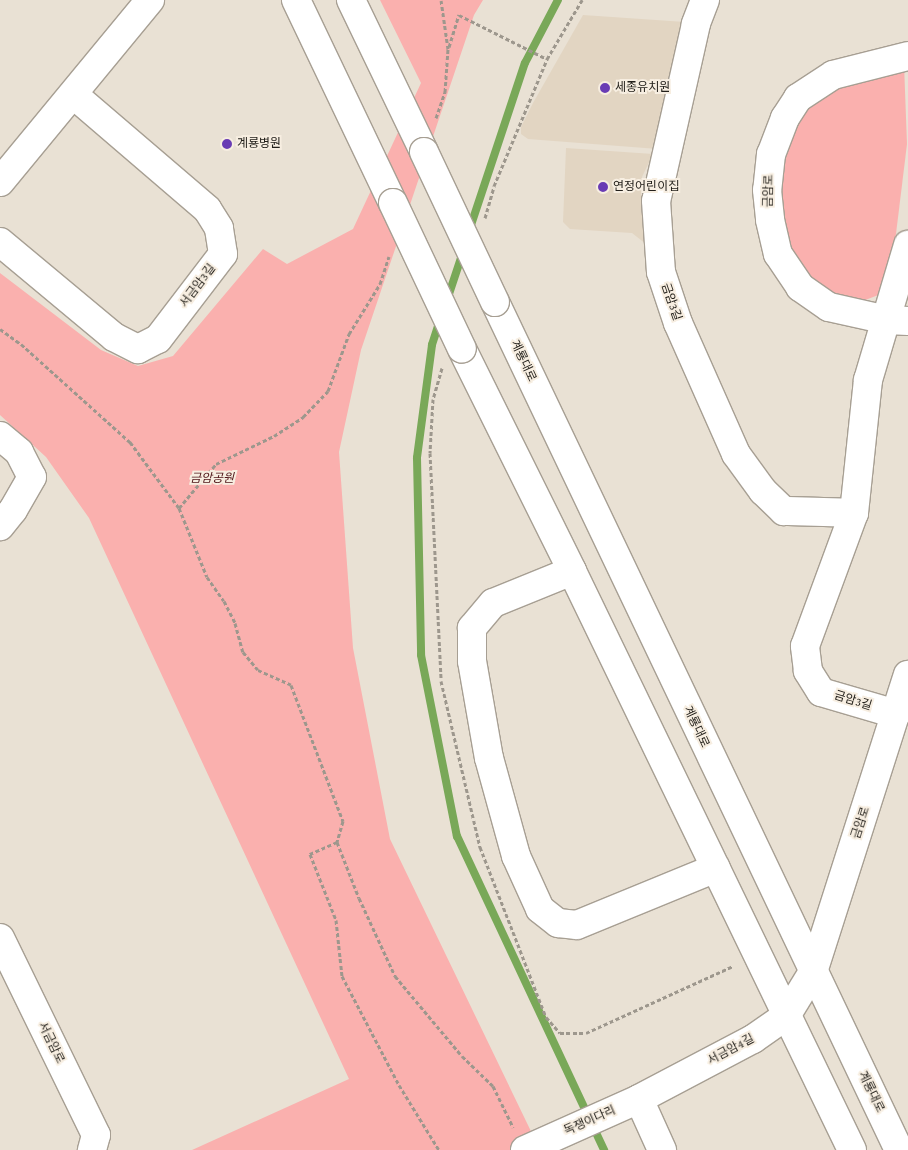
<!DOCTYPE html>
<html>
<head>
<meta charset="utf-8">
<style>
	body { margin:0 }
	#map { position:relative; width:908px; height:1150px; overflow:hidden; background:#e9e1d4; font-family:"Crimson Pro","Noto Sans KR",serif }
	div>[style] { position:absolute }
	.built>* { inset:0; background:#e2d5c2 }
	.green>* { inset:0; background:#fab0ae }
	.stream>* { height:8px; margin:-4px; padding:0 4px; transform-origin:4px; border-radius:4px; background:#79a858 }
	.path>* { height:3px; margin-top:-1.5px; transform-origin:0; background:repeating-linear-gradient(90deg,#9d978d 0 4px,transparent 0 6.5px) }
	.roads { filter:drop-shadow(1px 0 #a79f93) drop-shadow(-1px 0 #a79f93) drop-shadow(0 1px #a79f93) drop-shadow(0 -1px #a79f93) }
	.minor>* { height:28px; margin:-14px; padding:0 14px; transform-origin:14px; border-radius:14px; background:#fff }
	.major>* { height:28px; margin:-14px; padding:0 14px; transform-origin:14px; border-radius:14px; background:#fff }
	.bridges { filter:drop-shadow(1px 0 #a79f93) drop-shadow(-1px 0 #a79f93) drop-shadow(0 1px #a79f93) drop-shadow(0 -1px #a79f93) }
	.major-bridge>* { height:28px; margin:-14px; padding:0 14px; transform-origin:14px; border-radius:14px; background:#fff }
	.dots>* { width:14px; height:14px; translate:-50% -50%; box-sizing:border-box; border:2px solid #f7eee1; border-radius:50% }
	span { translate:-50% -50%; white-space:nowrap; text-align:center; line-height:1.15; -webkit-text-stroke:4px #f7eee1; paint-order:stroke }
	.poi-label { font-size:12px; color:#23201b }
	.left { translate:0 -50%; text-align:left }
	.street-label { font-size:12px; color:#23201b }
	.park-label { font-size:12px; color:#4e1216; font-style:italic }
</style>
</head>
<body>
<div id="map">
	<div class="built">
		<i style="clip-path:polygon(583px 15px,685px 22px,658px 149px,528px 139px,521px 134px,521px 127px,533px 103px)"></i>
		<i style="clip-path:polygon(566px 148px,653px 154px,642px 177px,641px 197px,646px 244px,632px 233px,570px 229px,563px 222px)"></i>
	</div>
	<div class="green">
		<i style="clip-path:polygon(380px 0,483px 0,474px 15px,361px 350px,339px 452px,353px 648px,390px 839px,540px 1150px,192px 1150px,349px 1079px,89px 518px,46px 457px,0 415px,0 273px,101px 350px,138px 366px,173px 356px,263px 249px,287px 264px,353px 229px,421px 83px)"></i>
		<i style="clip-path:polygon(904px 64px,907px 144px,889px 291px,852px 305px,802px 275px,789px 247px,780px 208px,780px 171px,788px 137px,809px 107px,834px 87px)"></i>
	</div>
	<div class="stream">
		<i style="left:469px;top:231px;width:177px;rotate:-71.6deg"></i>
		<i style="left:525px;top:63px;width:71px;rotate:-62.4deg"></i>
		<i style="left:447px;top:300px;width:51px;rotate:-71.6deg"></i>
		<i style="left:440px;top:320px;width:26px;rotate:108deg"></i>
		<i style="left:432px;top:345px;width:114px;rotate:97.6deg"></i>
		<i style="left:417px;top:458px;width:197px;rotate:88.8deg"></i>
		<i style="left:421px;top:655px;width:185px;rotate:78.8deg"></i>
		<i style="left:457px;top:836px;width:347px;rotate:64.9deg"></i>
	</div>
	<div class="path">
		<i style="left:449px;top:47px;width:34px;rotate:-73deg"></i>
		<i style="left:459px;top:15px;width:98px;rotate:26.6deg"></i>
		<i style="left:436px;top:118px;width:28px;rotate:-71deg"></i>
		<i style="left:445px;top:92px;width:43px;rotate:-86deg"></i>
		<i style="left:448px;top:49px;width:49px;rotate:-98.1deg"></i>
		<i style="left:485px;top:218px;width:33px;rotate:-74deg"></i>
		<i style="left:494px;top:186px;width:138px;rotate:-67.3deg"></i>
		<i style="left:547px;top:59px;width:69px;rotate:-59.3deg"></i>
		<i style="left:0;top:329px;width:26px;rotate:36deg"></i>
		<i style="left:21px;top:344px;width:147px;rotate:42deg"></i>
		<i style="left:130px;top:442px;width:82px;rotate:53.4deg"></i>
		<i style="left:179px;top:508px;width:74px;rotate:67.9deg"></i>
		<i style="left:207px;top:577px;width:29px;rotate:55deg"></i>
		<i style="left:224px;top:601px;width:25px;rotate:63deg"></i>
		<i style="left:235px;top:623px;width:30px;rotate:75deg"></i>
		<i style="left:243px;top:652px;width:23px;rotate:50deg"></i>
		<i style="left:258px;top:670px;width:36px;rotate:24deg"></i>
		<i style="left:291px;top:685px;width:146px;rotate:69.1deg"></i>
		<i style="left:343px;top:821px;width:22px;rotate:106deg"></i>
		<i style="left:337px;top:842px;width:30px;rotate:156deg"></i>
		<i style="left:310px;top:854px;width:71px;rotate:68.5deg"></i>
		<i style="left:336px;top:920px;width:56px;rotate:83.9deg"></i>
		<i style="left:342px;top:976px;width:123px;rotate:62.4deg"></i>
		<i style="left:399px;top:1085px;width:76px;rotate:58.4deg"></i>
		<i style="left:442px;top:368px;width:32px;rotate:106deg"></i>
		<i style="left:433px;top:399px;width:54px;rotate:93.2deg"></i>
		<i style="left:430px;top:453px;width:228px;rotate:87.2deg"></i>
		<i style="left:441px;top:681px;width:171px;rotate:76.8deg"></i>
		<i style="left:480px;top:847px;width:182px;rotate:68.8deg"></i>
		<i style="left:546px;top:1017px;width:21px;rotate:49deg"></i>
		<i style="left:560px;top:1033px;width:26px"></i>
		<i style="left:586px;top:1033px;width:162px;rotate:-24.5deg"></i>
		<i style="left:179px;top:508px;width:57px;rotate:-49.9deg"></i>
		<i style="left:216px;top:464px;width:64px;rotate:-25.8deg"></i>
		<i style="left:274px;top:436px;width:35px;rotate:-33deg"></i>
		<i style="left:303px;top:417px;width:36px;rotate:-46deg"></i>
		<i style="left:328px;top:391px;width:61px;rotate:-69.8deg"></i>
		<i style="left:349px;top:334px;width:59px;rotate:-58.2deg"></i>
		<i style="left:380px;top:284px;width:29px;rotate:-72deg"></i>
		<i style="left:337px;top:842px;width:60px;rotate:68.6deg"></i>
		<i style="left:359px;top:898px;width:86px;rotate:65.2deg"></i>
		<i style="left:395px;top:976px;width:104px;rotate:50.1deg"></i>
		<i style="left:462px;top:1056px;width:43px;rotate:44.1deg"></i>
		<i style="left:493px;top:1086px;width:46px;rotate:64deg"></i>
	</div>
	<div class="roads">
		<div class="minor">
			<i style="left:705px;top:0;width:26px;rotate:111deg"></i>
			<i style="left:696px;top:24px;width:181px;rotate:102.7deg"></i>
			<i style="left:656px;top:201px;width:71px;rotate:86deg"></i>
			<i style="left:661px;top:272px;width:54px;rotate:71.6deg"></i>
			<i style="left:678px;top:323px;width:143px;rotate:66.1deg"></i>
			<i style="left:736px;top:454px;width:46px;rotate:53.9deg"></i>
			<i style="left:763px;top:491px;width:29px;rotate:44deg"></i>
			<i style="left:784px;top:511px;width:70px;rotate:1.6deg"></i>
			<i style="left:908px;top:56px;width:77px;rotate:165.8deg"></i>
			<i style="left:833px;top:75px;width:42px;rotate:146.7deg"></i>
			<i style="left:798px;top:98px;width:24px;rotate:123deg"></i>
			<i style="left:785px;top:118px;width:39px;rotate:111deg"></i>
			<i style="left:771px;top:154px;width:36px;rotate:96deg"></i>
			<i style="left:767px;top:190px;width:30px;rotate:84deg"></i>
			<i style="left:770px;top:220px;width:35px;rotate:77deg"></i>
			<i style="left:778px;top:254px;width:40px;rotate:56deg"></i>
			<i style="left:800px;top:287px;width:35px;rotate:35deg"></i>
			<i style="left:829px;top:307px;width:59px;rotate:12.6deg"></i>
			<i style="left:887px;top:320px;width:21px;rotate:3deg"></i>
			<i style="left:0;top:182px;width:236px;rotate:-50.5deg"></i>
			<i style="left:0;top:242px;width:148px;rotate:39.8deg"></i>
			<i style="left:114px;top:337px;width:27px;rotate:27deg"></i>
			<i style="left:138px;top:349px;width:22px;rotate:-27deg"></i>
			<i style="left:158px;top:339px;width:107px;rotate:-52.6deg"></i>
			<i style="left:223px;top:254px;width:26px;rotate:-99deg"></i>
			<i style="left:219px;top:228px;width:22px;rotate:-122deg"></i>
			<i style="left:207px;top:209px;width:175px;rotate:-139.4deg"></i>
			<i style="left:0;top:436px;width:25px;rotate:40deg"></i>
			<i style="left:19px;top:452px;width:28px;rotate:63deg"></i>
			<i style="left:32px;top:477px;width:38px;rotate:120deg"></i>
			<i style="left:13px;top:510px;width:21px;rotate:129deg"></i>
			<i style="left:572px;top:571px;width:85px;rotate:157.9deg"></i>
			<i style="left:493px;top:603px;width:33px;rotate:130deg"></i>
			<i style="left:472px;top:628px;width:33px;rotate:90deg"></i>
			<i style="left:472px;top:661px;width:98px;rotate:80.1deg"></i>
			<i style="left:489px;top:758px;width:102px;rotate:74.6deg"></i>
			<i style="left:516px;top:856px;width:58px;rotate:65.6deg"></i>
			<i style="left:540px;top:909px;width:23px;rotate:38deg"></i>
			<i style="left:558px;top:923px;width:19px;rotate:6deg"></i>
			<i style="left:577px;top:925px;width:150px;rotate:-22.3deg"></i>
			<i style="left:896px;top:714px;width:78px;rotate:-163.7deg"></i>
			<i style="left:821px;top:692px;width:25px;rotate:-122deg"></i>
			<i style="left:808px;top:671px;width:25px;rotate:-97deg"></i>
			<i style="left:805px;top:646px;width:142px;rotate:-69.8deg"></i>
			<i style="left:854px;top:513px;width:134px;rotate:-84deg"></i>
			<i style="left:868px;top:380px;width:141px;rotate:-73.5deg"></i>
			<i style="left:0;top:938px;width:219px;rotate:64deg"></i>
			<i style="left:96px;top:1135px;width:16px;rotate:105deg"></i>
			<i style="left:639px;top:1099px;width:56px;rotate:65.7deg"></i>
			<i style="left:525px;top:1150px;width:125px;rotate:-24.1deg"></i>
			<i style="left:639px;top:1099px;width:129px;rotate:-27.8deg"></i>
			<i style="left:753px;top:1039px;width:40px;rotate:-34.9deg"></i>
			<i style="left:786px;top:1016px;width:52px;rotate:-58.5deg"></i>
			<i style="left:813px;top:972px;width:312px;rotate:-72.3deg"></i>
		</div>
		<div class="major">
			<i style="left:296px;top:0;width:225px;rotate:64.5deg"></i>
			<i style="left:351px;top:0;width:169px;rotate:64.3deg"></i>
			<i style="left:495px;top:302px;width:939px;rotate:64.53deg"></i>
			<i style="left:462px;top:349px;width:248px;rotate:63.6deg"></i>
			<i style="left:572px;top:571px;width:643px;rotate:64.19deg"></i>
		</div>
	</div>
	<div class="bridges">
		<div class="major-bridge">
			<i style="left:424px;top:152px;width:166px;rotate:64.7deg"></i>
			<i style="left:393px;top:203px;width:161px;rotate:64.7deg"></i>
		</div>
	</div>
	<div class="dots">
		<i style="left:605px;top:88px;background:#693cb4"></i>
		<i style="left:227px;top:144px;background:#693cb4"></i>
		<i style="left:603px;top:187px;background:#693cb4"></i>
	</div>
	<div class="poi-label">
		<span class="left" style="left:615px;top:88px">세종유치원</span>
		<span class="left" style="left:237px;top:144px">계룡병원</span>
		<span class="left" style="left:613px;top:187px">연정어린이집</span>
	</div>
	<div class="street-label">
		<span style="left:769px;top:191px;rotate:-89deg">금암로</span>
		<span style="left:198px;top:286px;rotate:-53deg">서금암3길</span>
		<span style="left:671px;top:302px;rotate:71deg">금암3길</span>
		<span style="left:523px;top:361px;rotate:65deg">계룡대로</span>
		<span style="left:853px;top:701px;rotate:17deg">금암3길</span>
		<span style="left:696px;top:727px;rotate:65deg">계룡대로</span>
		<span style="left:861px;top:823px;rotate:-72deg">금암로</span>
		<span style="left:51px;top:1043px;rotate:64deg">서금암로</span>
		<span style="left:731px;top:1050px;rotate:-28deg">서금암4길</span>
		<span style="left:871px;top:1092px;rotate:64deg">계룡대로</span>
		<span style="left:590px;top:1121px;rotate:-24deg">독쟁이다리</span>
	</div>
	<div class="park-label">
		<span style="left:212px;top:479px">금암공원</span>
	</div>
</div>
</body>
</html>
